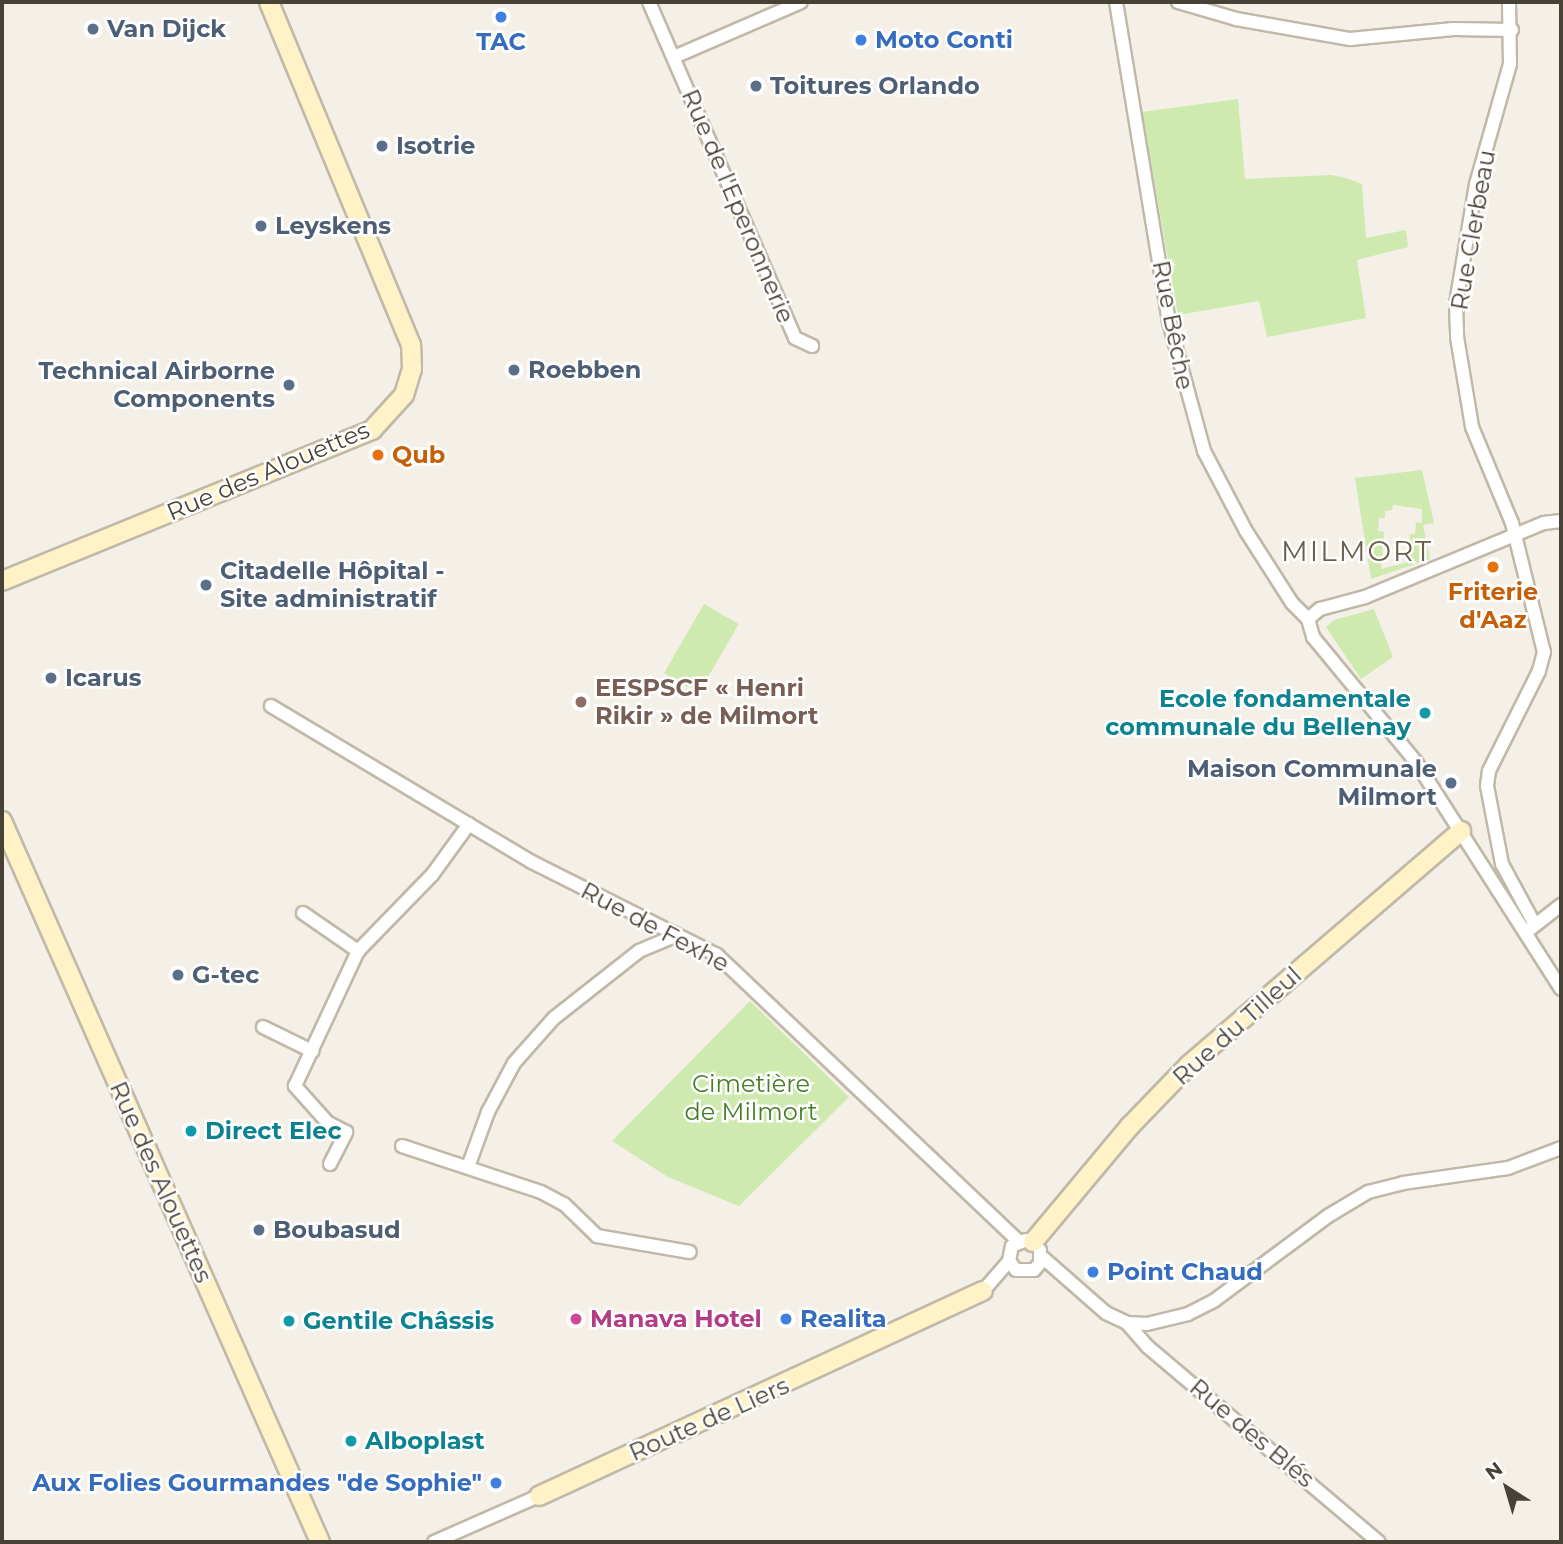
<!DOCTYPE html>
<html>
<head>
<meta charset="utf-8">
<style>
	body { margin:0 }
	#map { position:relative; width:1563px; height:1544px; overflow:hidden; background:#f4f0e7; font-family:Montserrat,sans-serif }
	div>[style] { position:absolute }
	.green>* { inset:0; background:#ceeaae; transform-origin:0 0 }
	.roads { filter:drop-shadow(2px 0 #c0b8a9) drop-shadow(-2px 0 #c0b8a9) drop-shadow(0 2px #c0b8a9) drop-shadow(0 -2px #c0b8a9) }
	.street>* { height:12px; margin:-6px; padding:0 6px; transform-origin:6px; border-radius:6px; background:#fff }
	.secondary>* { height:18px; margin:-9px; padding:0 9px; transform-origin:9px; border-radius:9px; background:#fff2c6 }
	.dots>* { width:19px; height:19px; translate:-50% -50%; box-sizing:border-box; border:4px solid #fff; border-radius:50% }
	span { translate:-50% -50%; white-space:nowrap; text-align:center; line-height:1.15; -webkit-text-stroke:5px #fff; paint-order:stroke }
	.service-label { font-size:24px; color:#4e5e75; font-weight:700 }
	.left { translate:0 -50%; text-align:left }
	.right { translate:-100% -50%; text-align:right }
	.shop-label { font-size:24px; color:#366cbe; font-weight:700 }
	.street-label { font-size:24px; color:#484135 }
	.food-label { font-size:24px; color:#c56008; font-weight:700 }
	.education-label { font-size:24px; color:#785e54; font-weight:700 }
	.culture-label { font-size:24px; color:#0d838f; font-weight:700 }
	.park-label { font-size:24px; color:#467d25 }
	.hotel-label { font-size:24px; color:#b23c85; font-weight:700 }
	.quarter-label { font-size:28px; color:#6b5f4c; letter-spacing:2px }
	.frame { position:absolute; inset:0; border:4px solid #484135; pointer-events:none }
	.north { position:absolute; left:1472px; top:1453px; width:70px; height:70px; -webkit-text-stroke:5px #fff; paint-order:stroke; rotate:323deg; font-size:19px; font-weight:700; line-height:28px; text-align:center; color:#484135 }
	.north::after { content:''; display:block; margin:auto; width:24px; height:32px; background:#484135; clip-path:polygon(50% 0,100% 100%,50% 72%,0 100%) }
</style>
</head>
<body>
<div id="map">
	<div class="green">
		<i style="clip-path:polygon(1238px 99px,1245px 179px,1332px 175px,1349px 179px,1362px 184px,1366px 238px,1406px 230px,1408px 247px,1357px 260px,1366px 318px,1267px 337px,1259px 301px,1178px 315px,1142px 112px)"></i>
		<i style="clip-path:polygon(evenodd,1422px 470px,1434px 523px,1423px 525px,1430px 559px,1371px 579px,1355px 478px,1422px 470px,1393px 505px,1422px 509px,1422px 523px,1416px 522px,1415px 534px,1410px 534px,1408px 562px,1381px 569px,1384px 532px,1378px 531px,1379px 518px,1385px 518px,1385px 511px,1392px 510px,1393px 505px)"></i>
		<i style="left:704px;top:604px;width:40px;height:80px;rotate:30deg"></i>
		<i style="clip-path:polygon(1374px 609px,1393px 657px,1361px 679px,1326px 627px,1334px 620px)"></i>
		<i style="clip-path:polygon(750px 1001px,849px 1097px,739px 1206px,668px 1177px,612px 1141px)"></i>
	</div>
	<div class="roads">
		<div class="street">
			<i style="left:649px;top:2px;width:366px;rotate:66.5deg"></i>
			<i style="left:795px;top:338px;width:19px;rotate:25deg"></i>
			<i style="left:1116px;top:2px;width:324px;rotate:80.6deg"></i>
			<i style="left:1169px;top:322px;width:134px;rotate:74.8deg"></i>
			<i style="left:1204px;top:451px;width:90px;rotate:62.3deg"></i>
			<i style="left:1246px;top:531px;width:85px;rotate:57.4deg"></i>
			<i style="left:1292px;top:603px;width:23px;rotate:45deg"></i>
			<i style="left:1308px;top:619px;width:19px;rotate:74deg"></i>
			<i style="left:1313px;top:637px;width:162px;rotate:50.5deg"></i>
			<i style="left:1416px;top:762px;width:269px;rotate:57.4deg"></i>
			<i style="left:1178px;top:2px;width:60px;rotate:16.3deg"></i>
			<i style="left:1236px;top:19px;width:116px;rotate:10deg"></i>
			<i style="left:1350px;top:39px;width:104px;rotate:-5.5deg"></i>
			<i style="left:1454px;top:29px;width:58px;rotate:1deg"></i>
			<i style="left:1509px;top:2px;width:62px;rotate:89.1deg"></i>
			<i style="left:1510px;top:64px;width:125px;rotate:105.8deg"></i>
			<i style="left:1476px;top:184px;width:122px;rotate:99.5deg"></i>
			<i style="left:1456px;top:304px;width:33px;rotate:88deg"></i>
			<i style="left:1457px;top:337px;width:91px;rotate:80.5deg"></i>
			<i style="left:1472px;top:427px;width:104px;rotate:67.4deg"></i>
			<i style="left:1512px;top:523px;width:133px;rotate:76.1deg"></i>
			<i style="left:1544px;top:652px;width:20px;rotate:105deg"></i>
			<i style="left:1539px;top:671px;width:112px;rotate:116.6deg"></i>
			<i style="left:1489px;top:771px;width:15px;rotate:98deg"></i>
			<i style="left:1487px;top:786px;width:79px;rotate:79.1deg"></i>
			<i style="left:1502px;top:864px;width:69px;rotate:61.6deg"></i>
			<i style="left:674px;top:57px;width:138px;rotate:-23.4deg"></i>
			<i style="left:1308px;top:619px;width:16px;rotate:-40deg"></i>
			<i style="left:1320px;top:609px;width:47px;rotate:-14.9deg"></i>
			<i style="left:1365px;top:597px;width:194px;rotate:-22.5deg"></i>
			<i style="left:1544px;top:523px;width:17px;rotate:-7deg"></i>
			<i style="left:271px;top:706px;width:304px;rotate:30.9deg"></i>
			<i style="left:532px;top:862px;width:207px;rotate:26.7deg"></i>
			<i style="left:717px;top:955px;width:415px;rotate:43.5deg"></i>
			<i style="left:303px;top:913px;width:67px;rotate:34.6deg"></i>
			<i style="left:1529px;top:930px;width:41px;rotate:-38deg"></i>
			<i style="left:263px;top:1027px;width:55px;rotate:26.1deg"></i>
			<i style="left:402px;top:1146px;width:146px;rotate:18.3deg"></i>
			<i style="left:541px;top:1192px;width:26px;rotate:28deg"></i>
			<i style="left:564px;top:1204px;width:46px;rotate:44.1deg"></i>
			<i style="left:597px;top:1236px;width:94px;rotate:9.8deg"></i>
			<i style="left:330px;top:1164px;width:36px;rotate:-63deg"></i>
			<i style="left:346px;top:1132px;width:20px;rotate:-153deg"></i>
			<i style="left:328px;top:1123px;width:50px;rotate:-131.7deg"></i>
			<i style="left:295px;top:1086px;width:149px;rotate:-65deg"></i>
			<i style="left:358px;top:951px;width:106px;rotate:-45.8deg"></i>
			<i style="left:432px;top:875px;width:63px;rotate:-54deg"></i>
			<i style="left:468px;top:1167px;width:59px;rotate:-70deg"></i>
			<i style="left:488px;top:1112px;width:55px;rotate:-62deg"></i>
			<i style="left:514px;top:1063px;width:60px;rotate:-48.4deg"></i>
			<i style="left:554px;top:1018px;width:108px;rotate:-38.2deg"></i>
			<i style="left:639px;top:951px;width:41px;rotate:-22.8deg"></i>
			<i style="left:1041px;top:1256px;width:86px;rotate:41.2deg"></i>
			<i style="left:1106px;top:1313px;width:23px;rotate:25deg"></i>
			<i style="left:1127px;top:1323px;width:20px;rotate:3deg"></i>
			<i style="left:1147px;top:1324px;width:42px;rotate:-13.7deg"></i>
			<i style="left:1188px;top:1314px;width:30px;rotate:-27deg"></i>
			<i style="left:1215px;top:1300px;width:141px;rotate:-36.6deg"></i>
			<i style="left:1328px;top:1216px;width:47px;rotate:-31deg"></i>
			<i style="left:1368px;top:1192px;width:36px;rotate:-14deg"></i>
			<i style="left:1403px;top:1183px;width:106px;rotate:-8.1deg"></i>
			<i style="left:1508px;top:1168px;width:57px;rotate:-20.7deg"></i>
			<i style="left:1009px;top:1261px;width:11px;rotate:52deg"></i>
			<i style="left:1016px;top:1270px;width:18px"></i>
			<i style="left:1034px;top:1270px;width:9px;rotate:-49deg"></i>
			<i style="left:1040px;top:1263px;width:13px;rotate:-90deg"></i>
			<i style="left:983px;top:1291px;width:40px;rotate:-49deg"></i>
			<i style="left:1009px;top:1261px;width:15px;rotate:-79deg"></i>
			<i style="left:1012px;top:1246px;width:15px;rotate:-23deg"></i>
			<i style="left:1127px;top:1323px;width:32px;rotate:49deg"></i>
			<i style="left:1148px;top:1347px;width:302px;rotate:40.2deg"></i>
			<i style="left:434px;top:1542px;width:115px;rotate:-23.7deg"></i>
		</div>
		<div class="secondary">
			<i style="left:2px;top:581px;width:400px;rotate:-22.2deg"></i>
			<i style="left:372px;top:430px;width:47px;rotate:-47.6deg"></i>
			<i style="left:404px;top:395px;width:27px;rotate:-73deg"></i>
			<i style="left:412px;top:369px;width:24px;rotate:-92deg"></i>
			<i style="left:411px;top:345px;width:371px;rotate:-112.5deg"></i>
			<i style="left:2px;top:821px;width:788px;rotate:66.2deg"></i>
			<i style="left:1033px;top:1242px;width:151px;rotate:-50.1deg"></i>
			<i style="left:1130px;top:1126px;width:85px;rotate:-46deg"></i>
			<i style="left:1189px;top:1065px;width:359px;rotate:-40.7deg"></i>
			<i style="left:539px;top:1496px;width:489px;rotate:-24.8deg"></i>
		</div>
	</div>
	<div class="dots">
		<i style="left:501px;top:17px;background:#3f7fe0"></i>
		<i style="left:93px;top:29px;background:#5c6f8a"></i>
		<i style="left:861px;top:40px;background:#3f7fe0"></i>
		<i style="left:756px;top:86px;background:#5c6f8a"></i>
		<i style="left:382px;top:146px;background:#5c6f8a"></i>
		<i style="left:261px;top:226px;background:#5c6f8a"></i>
		<i style="left:514px;top:370px;background:#5c6f8a"></i>
		<i style="left:289px;top:385px;background:#5c6f8a"></i>
		<i style="left:378px;top:455px;background:#e8710a"></i>
		<i style="left:1493px;top:567px;background:#e8710a"></i>
		<i style="left:206px;top:585px;background:#5c6f8a"></i>
		<i style="left:51px;top:678px;background:#5c6f8a"></i>
		<i style="left:581px;top:702px;background:#8d6e63"></i>
		<i style="left:1425px;top:713px;background:#0f9aa8"></i>
		<i style="left:1451px;top:783px;background:#5c6f8a"></i>
		<i style="left:178px;top:975px;background:#5c6f8a"></i>
		<i style="left:191px;top:1131px;background:#0f9aa8"></i>
		<i style="left:259px;top:1230px;background:#5c6f8a"></i>
		<i style="left:1093px;top:1272px;background:#3f7fe0"></i>
		<i style="left:576px;top:1319px;background:#d1479c"></i>
		<i style="left:786px;top:1319px;background:#3f7fe0"></i>
		<i style="left:289px;top:1321px;background:#0f9aa8"></i>
		<i style="left:351px;top:1441px;background:#0f9aa8"></i>
		<i style="left:496px;top:1483px;background:#3f7fe0"></i>
	</div>
	<div class="service-label">
		<span class="left" style="left:107px;top:29px">Van Dijck</span>
		<span class="left" style="left:770px;top:86px">Toitures Orlando</span>
		<span class="left" style="left:396px;top:146px">Isotrie</span>
		<span class="left" style="left:275px;top:226px">Leyskens</span>
		<span class="left" style="left:528px;top:370px">Roebben</span>
		<span class="right" style="left:275px;top:385px">Technical Airborne<br>Components</span>
		<span class="left" style="left:220px;top:585px">Citadelle Hôpital -<br>Site administratif</span>
		<span class="left" style="left:65px;top:678px">Icarus</span>
		<span class="right" style="left:1437px;top:783px">Maison Communale<br>Milmort</span>
		<span class="left" style="left:192px;top:975px">G-tec</span>
		<span class="left" style="left:273px;top:1230px">Boubasud</span>
	</div>
	<div class="shop-label">
		<span class="left" style="left:875px;top:40px">Moto Conti</span>
		<span style="left:501px;top:42px">TAC</span>
		<span class="left" style="left:1107px;top:1272px">Point Chaud</span>
		<span class="left" style="left:800px;top:1319px">Realita</span>
		<span class="right" style="left:482px;top:1483px">Aux Folies Gourmandes "de Sophie"</span>
	</div>
	<div class="street-label">
		<span style="left:738px;top:206px;rotate:67deg">Rue de l'Eperonnerie</span>
		<span style="left:1473px;top:230px;rotate:-80deg">Rue Clerbeau</span>
		<span style="left:1173px;top:325px;rotate:79deg">Rue Bêche</span>
		<span style="left:268px;top:471px;rotate:-23deg">Rue des Alouettes</span>
		<span style="left:655px;top:927px;rotate:28deg">Rue de Fexhe</span>
		<span style="left:1237px;top:1026px;rotate:-42deg">Rue du Tilleul</span>
		<span style="left:161px;top:1182px;rotate:66deg">Rue des Alouettes</span>
		<span style="left:709px;top:1419px;rotate:-24deg">Route de Liers</span>
		<span style="left:1252px;top:1433px;rotate:40deg">Rue des Blés</span>
	</div>
	<div class="food-label">
		<span class="left" style="left:392px;top:455px">Qub</span>
		<span style="left:1493px;top:606px">Friterie<br>d'Aaz</span>
	</div>
	<div class="education-label">
		<span class="left" style="left:595px;top:702px">EESPSCF « Henri<br>Rikir » de Milmort</span>
	</div>
	<div class="culture-label">
		<span class="right" style="left:1411px;top:713px">Ecole fondamentale<br>communale du Bellenay</span>
		<span class="left" style="left:205px;top:1131px">Direct Elec</span>
		<span class="left" style="left:303px;top:1321px">Gentile Châssis</span>
		<span class="left" style="left:365px;top:1441px">Alboplast</span>
	</div>
	<div class="park-label">
		<span style="left:751px;top:1098px">Cimetière<br>de Milmort</span>
	</div>
	<div class="hotel-label">
		<span class="left" style="left:590px;top:1319px">Manava Hotel</span>
	</div>
	<div class="quarter-label">
		<span style="left:1357px;top:551px">MILMORT</span>
	</div>
	<div class="frame"></div>
	<div class="north">N</div>
</div>
</body>
</html>
